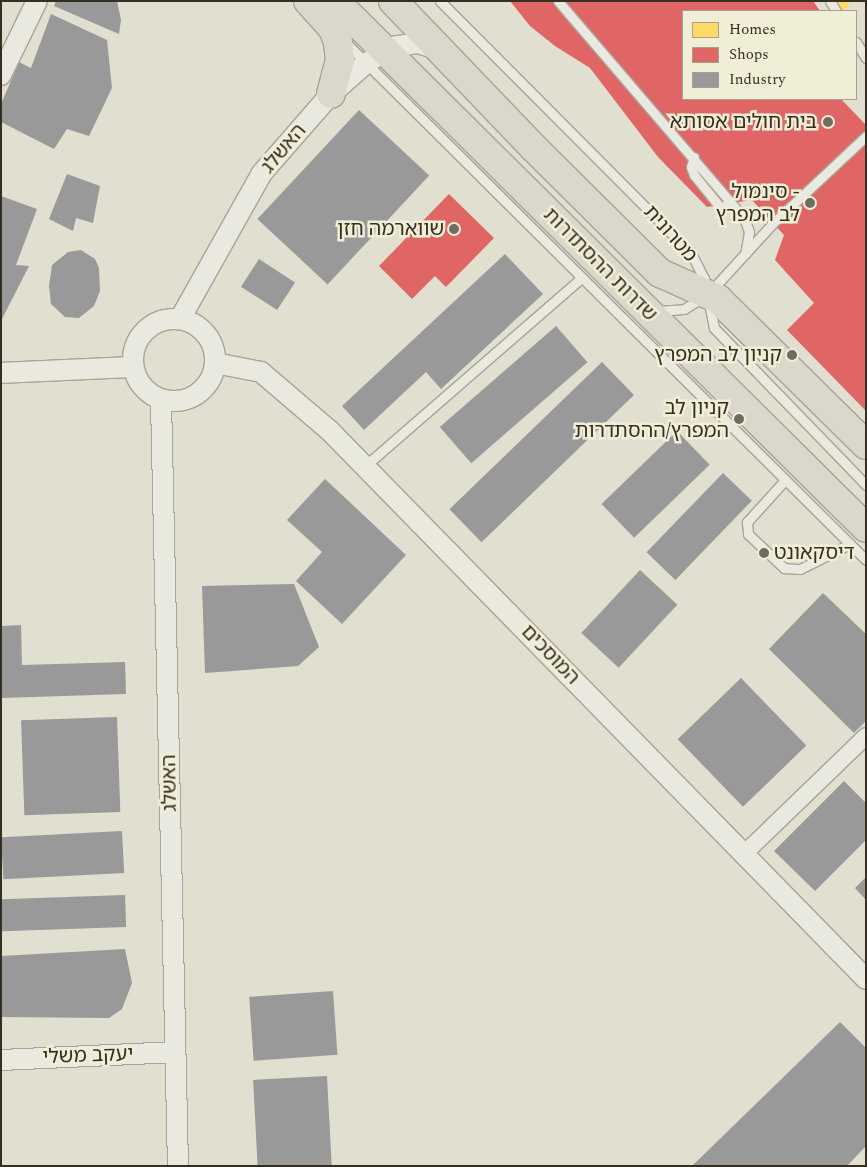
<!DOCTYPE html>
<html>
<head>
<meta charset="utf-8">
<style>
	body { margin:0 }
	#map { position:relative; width:867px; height:1167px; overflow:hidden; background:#e1dfd0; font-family:Spectral,"Noto Sans Hebrew",serif }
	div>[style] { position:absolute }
	.homes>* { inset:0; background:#ffd966 }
	.shops>* { inset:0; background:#e06666 }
	.industry>* { inset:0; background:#999; transform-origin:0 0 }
	.roads { filter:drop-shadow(1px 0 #a7a498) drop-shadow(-1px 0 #a7a498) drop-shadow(0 1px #a7a498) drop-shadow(0 -1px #a7a498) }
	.service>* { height:9px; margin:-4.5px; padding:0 4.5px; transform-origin:4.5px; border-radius:4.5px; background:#eae9e0 }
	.minor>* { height:16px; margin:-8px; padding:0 8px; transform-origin:8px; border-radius:8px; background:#eae9e0 }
	.tertiary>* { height:20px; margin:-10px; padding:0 10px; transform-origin:10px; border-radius:10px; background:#eae9e0 }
	.tertiary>.ring { margin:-10px; padding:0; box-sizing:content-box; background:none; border:20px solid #eae9e0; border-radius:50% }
	.trunk>* { height:28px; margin:-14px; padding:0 14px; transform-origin:14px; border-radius:14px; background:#dad8ca }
	.dots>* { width:14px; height:14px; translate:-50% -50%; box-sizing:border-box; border:2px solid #f1eed7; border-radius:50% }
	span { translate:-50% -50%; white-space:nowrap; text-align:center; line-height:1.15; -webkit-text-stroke:5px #f1eed7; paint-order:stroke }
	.poi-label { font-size:20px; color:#352e21 }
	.right { translate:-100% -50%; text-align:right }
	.left { translate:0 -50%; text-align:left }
	.street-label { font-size:20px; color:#352e21 }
	.frame { position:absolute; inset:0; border:2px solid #352e21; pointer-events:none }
	.legend { position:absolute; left:682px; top:10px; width:175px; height:90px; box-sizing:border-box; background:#f1eed7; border:1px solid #a6a18e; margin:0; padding:6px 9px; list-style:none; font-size:15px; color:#352e21 }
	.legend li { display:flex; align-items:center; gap:10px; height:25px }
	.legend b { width:25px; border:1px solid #a6a18e }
</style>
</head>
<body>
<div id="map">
	<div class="homes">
		<i style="clip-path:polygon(835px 1px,847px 1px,850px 6px,840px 11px)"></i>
	</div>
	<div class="shops">
		<i style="clip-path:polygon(510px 1px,813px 1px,820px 11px,683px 11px,683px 99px,841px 99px,866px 125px,866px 411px,787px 330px,814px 303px,775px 260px,784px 235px,752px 200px,707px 207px,658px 157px,590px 68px,555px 46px,530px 26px)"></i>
		<i style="clip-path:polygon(449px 194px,494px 238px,446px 287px,435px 276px,412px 299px,379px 266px)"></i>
	</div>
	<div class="industry">
		<i style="clip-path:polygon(56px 1px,117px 1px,121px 20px,119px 34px,54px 6px)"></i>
		<i style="clip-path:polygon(51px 14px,107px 40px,112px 88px,89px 136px,67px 129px,54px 149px,1px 122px,1px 104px,19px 62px,31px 68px)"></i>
		<i style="left:359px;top:110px;width:96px;height:149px;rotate:43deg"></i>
		<i style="clip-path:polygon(67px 174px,100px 186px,93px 223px,76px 218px,73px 231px,49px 219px)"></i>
		<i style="clip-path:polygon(1px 196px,37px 209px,16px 265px,29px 266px,1px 321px)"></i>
		<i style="clip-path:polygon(81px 250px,95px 259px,99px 268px,100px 291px,94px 306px,79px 318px,65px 317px,51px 304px,49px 286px,52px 265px,68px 252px)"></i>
		<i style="clip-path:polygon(505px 254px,543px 294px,441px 389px,426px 372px,364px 430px,342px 406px)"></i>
		<i style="left:259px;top:259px;width:43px;height:33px;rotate:33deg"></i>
		<i style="left:556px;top:326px;width:48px;height:154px;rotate:49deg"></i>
		<i style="left:602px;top:362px;width:46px;height:212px;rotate:46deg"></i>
		<i style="left:677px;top:431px;width:47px;height:105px;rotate:46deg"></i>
		<i style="left:723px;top:473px;width:40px;height:110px;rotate:44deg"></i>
		<i style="clip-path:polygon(325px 479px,406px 555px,342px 624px,296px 581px,322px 552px,287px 520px)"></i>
		<i style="left:640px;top:570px;width:51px;height:86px;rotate:43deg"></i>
		<i style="clip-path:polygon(294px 584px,319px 647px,298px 666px,205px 673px,202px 586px)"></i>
		<i style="clip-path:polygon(823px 593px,866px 634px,866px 721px,854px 733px,769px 649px)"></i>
		<i style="clip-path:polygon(21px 625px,22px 665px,125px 662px,126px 694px,1px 698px,1px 626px)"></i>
		<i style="left:741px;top:678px;width:94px;height:88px;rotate:46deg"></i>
		<i style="left:117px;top:717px;width:95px;height:96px;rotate:88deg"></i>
		<i style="clip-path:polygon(844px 781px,866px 803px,866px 840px,815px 891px,774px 851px)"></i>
		<i style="left:122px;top:831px;width:42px;height:121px;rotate:87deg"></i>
		<i style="clip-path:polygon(866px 877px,866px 900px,855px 888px)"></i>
		<i style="left:125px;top:895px;width:32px;height:124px;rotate:88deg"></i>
		<i style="clip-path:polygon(125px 949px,132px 983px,122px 1009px,109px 1018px,1px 1017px,1px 956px)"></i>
		<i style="left:333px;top:991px;width:64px;height:84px;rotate:86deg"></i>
		<i style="clip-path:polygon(840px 1022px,866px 1048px,866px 1146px,847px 1166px,692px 1166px)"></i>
		<i style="left:327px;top:1076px;width:90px;height:74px;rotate:87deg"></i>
	</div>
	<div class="roads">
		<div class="service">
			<i style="left:440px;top:1px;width:356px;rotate:45.1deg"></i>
			<i style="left:691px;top:253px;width:28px;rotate:63deg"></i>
			<i style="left:704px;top:278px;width:51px;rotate:78.7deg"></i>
			<i style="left:714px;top:328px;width:219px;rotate:45.9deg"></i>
			<i style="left:558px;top:1px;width:286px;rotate:49.4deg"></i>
			<i style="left:744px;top:218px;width:15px;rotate:70deg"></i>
			<i style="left:749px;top:232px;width:22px;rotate:100deg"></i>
			<i style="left:830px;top:1px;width:12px;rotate:59deg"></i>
			<i style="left:345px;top:42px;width:735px;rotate:44.83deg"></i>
			<i style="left:856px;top:42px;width:19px;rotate:58deg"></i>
			<i style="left:694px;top:157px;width:10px;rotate:107deg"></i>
			<i style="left:691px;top:167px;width:9px;rotate:69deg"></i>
			<i style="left:694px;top:175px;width:41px;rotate:50.9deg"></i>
			<i style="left:720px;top:207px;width:4px"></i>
			<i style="left:724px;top:207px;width:8px;rotate:-50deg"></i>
			<i style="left:657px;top:311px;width:27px;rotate:-4deg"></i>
			<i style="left:684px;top:309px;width:28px;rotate:-32deg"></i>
			<i style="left:708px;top:294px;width:96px;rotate:-47.5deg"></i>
			<i style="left:773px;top:223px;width:127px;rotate:-43.1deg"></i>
			<i style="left:365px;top:466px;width:286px;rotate:-41deg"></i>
			<i style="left:785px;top:480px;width:57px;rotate:132.1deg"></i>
			<i style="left:747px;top:522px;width:12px;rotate:85deg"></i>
			<i style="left:748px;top:534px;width:50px;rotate:43.4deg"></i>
			<i style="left:784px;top:568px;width:16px;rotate:4deg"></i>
			<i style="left:800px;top:569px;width:56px;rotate:-26.6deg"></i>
		</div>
		<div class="minor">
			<i style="left:745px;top:853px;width:168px;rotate:-44deg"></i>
		</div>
		<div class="tertiary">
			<i style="left:1px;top:75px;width:82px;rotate:-64.1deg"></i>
			<i class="ring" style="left:133px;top:319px;width:62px;height:62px"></i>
			<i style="left:180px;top:319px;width:167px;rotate:-60.7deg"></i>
			<i style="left:262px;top:173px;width:105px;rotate:-48.9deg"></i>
			<i style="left:331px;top:94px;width:45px;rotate:-41.4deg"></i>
			<i style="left:365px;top:64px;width:32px;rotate:-32deg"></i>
			<i style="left:392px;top:47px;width:25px;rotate:-9deg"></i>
			<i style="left:417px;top:43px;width:22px;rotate:16deg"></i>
			<i style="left:215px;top:363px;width:47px;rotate:11.1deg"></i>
			<i style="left:261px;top:372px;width:89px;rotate:40.5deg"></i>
			<i style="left:329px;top:430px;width:768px;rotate:45.63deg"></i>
			<i style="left:1px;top:373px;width:132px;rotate:-2.6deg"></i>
			<i style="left:161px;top:400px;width:766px;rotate:88.73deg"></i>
			<i style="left:1px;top:1060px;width:174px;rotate:-2.6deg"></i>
		</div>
		<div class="trunk">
			<i style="left:308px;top:1px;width:38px;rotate:48deg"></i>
			<i style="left:333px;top:29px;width:14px;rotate:69deg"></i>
			<i style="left:338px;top:42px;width:18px;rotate:84deg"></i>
			<i style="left:340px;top:60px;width:35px;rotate:105deg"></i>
			<i style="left:335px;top:1px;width:748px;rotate:44.78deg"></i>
			<i style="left:393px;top:1px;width:204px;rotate:46.2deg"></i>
			<i style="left:534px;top:148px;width:177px;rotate:44.8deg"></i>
			<i style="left:660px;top:273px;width:64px;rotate:24.1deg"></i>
			<i style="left:718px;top:299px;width:208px;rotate:44.6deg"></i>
		</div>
	</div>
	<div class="dots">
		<i style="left:828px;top:122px;background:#716c5e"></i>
		<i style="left:810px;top:203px;background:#716c5e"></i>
		<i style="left:454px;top:229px;background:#716c5e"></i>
		<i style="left:792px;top:355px;background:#716c5e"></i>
		<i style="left:739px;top:419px;background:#716c5e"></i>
		<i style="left:764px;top:553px;background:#716c5e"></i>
	</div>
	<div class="poi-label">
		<span class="right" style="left:817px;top:122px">בית חולים אסותא</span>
		<span class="right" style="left:800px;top:204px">סינמול -<br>לב המפרץ</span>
		<span class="right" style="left:444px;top:229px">שווארמה חזן</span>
		<span class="right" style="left:782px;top:355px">קניון לב המפרץ</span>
		<span class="right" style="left:729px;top:420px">קניון לב<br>המפרץ/ההסתדרות</span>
		<span class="left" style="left:774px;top:553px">דיסקאונט</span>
	</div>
	<div class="street-label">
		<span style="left:284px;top:149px;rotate:-50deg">האשלג</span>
		<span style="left:670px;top:234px;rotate:48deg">מטרונית</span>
		<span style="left:600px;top:265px;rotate:45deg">שדרות ההסתדרות</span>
		<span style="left:550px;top:655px;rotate:46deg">המוסכים</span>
		<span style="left:170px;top:783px;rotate:-91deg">האשלג</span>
		<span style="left:88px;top:1056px;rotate:-2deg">יעקב משלי</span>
	</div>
	<div class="frame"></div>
	<ul class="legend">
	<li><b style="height:14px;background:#ffd966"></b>Homes</li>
	<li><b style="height:14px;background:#e06666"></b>Shops</li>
	<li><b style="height:14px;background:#999"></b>Industry</li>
	</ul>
</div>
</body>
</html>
